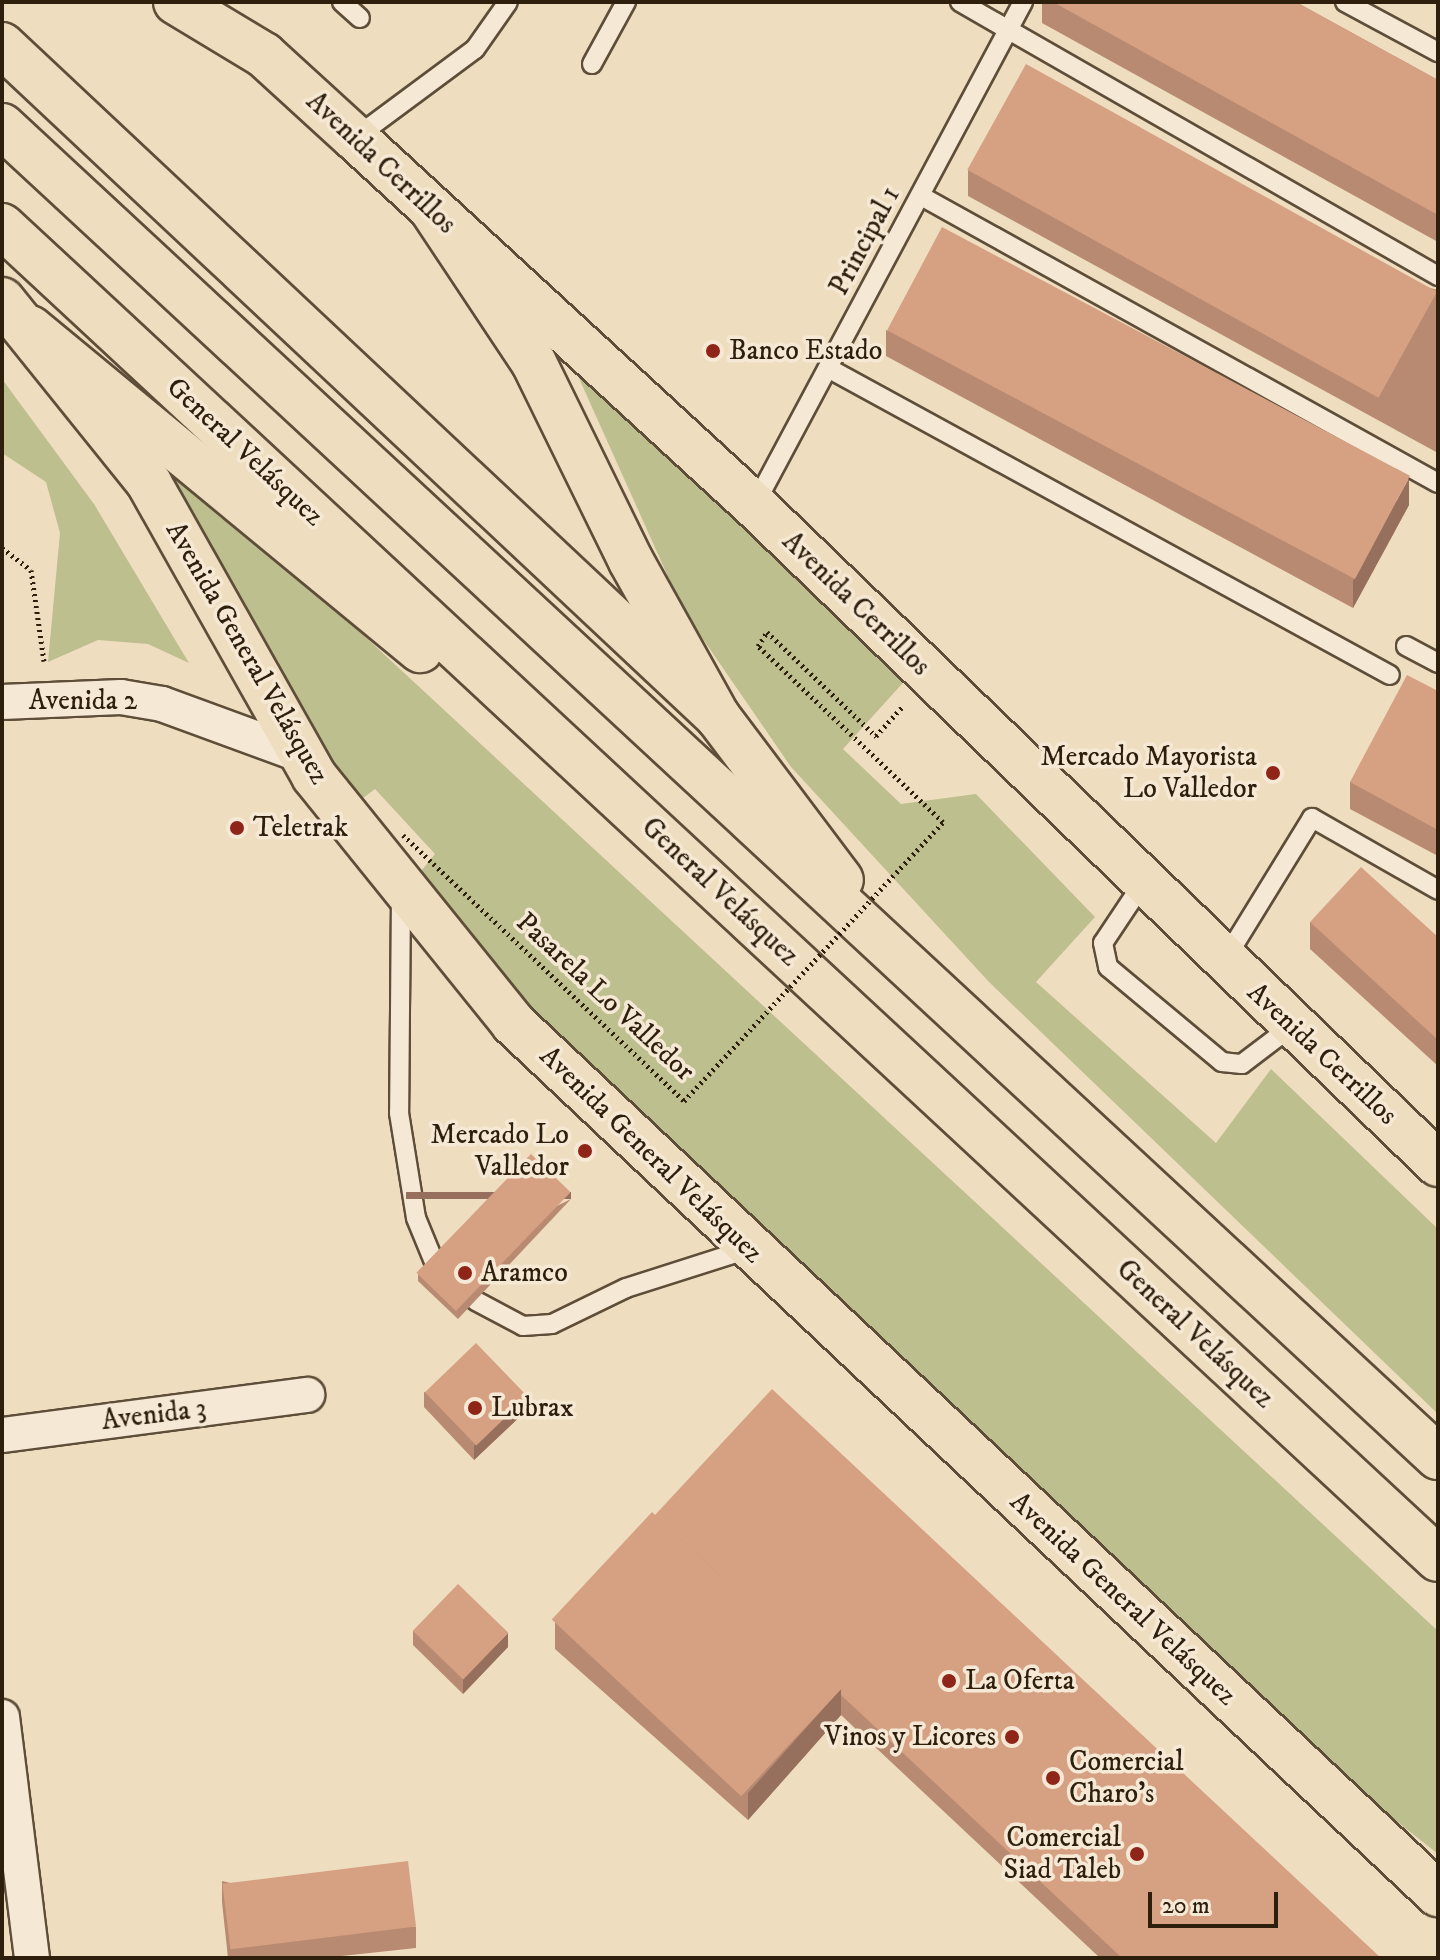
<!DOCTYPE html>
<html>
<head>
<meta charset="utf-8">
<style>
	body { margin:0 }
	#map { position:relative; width:1440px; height:1960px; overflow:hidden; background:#efddbf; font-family:"IM FELL DW Pica",serif }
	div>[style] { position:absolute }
	.green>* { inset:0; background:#bebf8f }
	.path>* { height:5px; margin-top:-2.5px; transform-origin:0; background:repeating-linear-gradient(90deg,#2e1e0c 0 2px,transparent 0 6px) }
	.roads { filter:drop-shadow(2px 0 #5e4e39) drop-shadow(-2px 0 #5e4e39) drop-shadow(0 2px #5e4e39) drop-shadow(0 -2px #5e4e39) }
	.service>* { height:18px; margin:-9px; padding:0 9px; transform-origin:9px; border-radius:9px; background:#f5e9d5 }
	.minor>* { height:34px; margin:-17px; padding:0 17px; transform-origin:17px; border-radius:17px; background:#f5e9d5 }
	.primary>* { height:44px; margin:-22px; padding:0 22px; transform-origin:22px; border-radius:22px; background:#efddbf }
	.motorway>* { height:44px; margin:-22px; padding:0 22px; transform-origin:22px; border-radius:22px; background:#efddbf }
	.path-bridge>* { height:5px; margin-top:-2.5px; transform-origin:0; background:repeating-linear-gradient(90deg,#2e1e0c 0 2px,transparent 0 6px) }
	.wall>* { inset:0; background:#b88a71 }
	.shaded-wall>* { inset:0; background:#96705c; transform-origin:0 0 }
	.building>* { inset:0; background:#d6a083; transform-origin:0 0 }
	.dots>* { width:22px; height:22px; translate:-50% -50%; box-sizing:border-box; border:4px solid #f5e9d5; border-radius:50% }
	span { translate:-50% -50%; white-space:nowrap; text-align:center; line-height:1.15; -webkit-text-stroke:7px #f5e9d5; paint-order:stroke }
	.street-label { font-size:28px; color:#2e1e0c }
	.poi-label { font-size:28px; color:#2e1e0c }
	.left { translate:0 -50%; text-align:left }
	.right { translate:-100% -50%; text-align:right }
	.frame { position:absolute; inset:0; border:4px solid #2e1e0c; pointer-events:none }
	.scale { position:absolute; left:1148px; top:1892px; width:130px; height:36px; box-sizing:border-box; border:4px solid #2e1e0c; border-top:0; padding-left:10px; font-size:24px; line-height:28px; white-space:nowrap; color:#2e1e0c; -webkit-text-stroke:6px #f5e9d5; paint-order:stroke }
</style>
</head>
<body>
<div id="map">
	<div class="green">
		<i style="clip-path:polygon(569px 356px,911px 674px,843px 749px,901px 804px,976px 794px,1095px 917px,1036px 982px,1216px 1143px,1271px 1069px,1438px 1229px,1438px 1414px,989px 982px,791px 767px,683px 610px)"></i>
		<i style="clip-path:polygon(2px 379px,94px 504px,189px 663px,148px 644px,98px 640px,48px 662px,60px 533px,46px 482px,2px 453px)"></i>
		<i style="clip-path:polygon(155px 454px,238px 519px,1438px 1631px,1438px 1854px,1312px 1754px,521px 1004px,413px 881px,435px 854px,375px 789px,355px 804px)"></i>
	</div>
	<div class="path">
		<i style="left:2px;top:548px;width:36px;rotate:37deg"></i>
		<i style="left:31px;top:570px;width:92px;rotate:81.9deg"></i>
		<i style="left:876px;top:736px;width:40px;rotate:-48deg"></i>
	</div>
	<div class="roads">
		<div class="service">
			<i style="left:342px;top:2px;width:24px;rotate:42deg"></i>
			<i style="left:960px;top:2px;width:551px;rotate:29.82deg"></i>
			<i style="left:1345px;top:2px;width:106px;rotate:28.3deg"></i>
			<i style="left:592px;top:64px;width:71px;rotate:-61.3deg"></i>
			<i style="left:355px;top:138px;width:149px;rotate:-36.6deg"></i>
			<i style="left:475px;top:49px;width:57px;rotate:-54.9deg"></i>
			<i style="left:921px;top:196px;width:591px;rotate:29.04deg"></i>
			<i style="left:828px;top:368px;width:640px;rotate:28.65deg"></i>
			<i style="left:755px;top:504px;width:569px;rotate:-61.9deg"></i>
			<i style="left:1406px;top:646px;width:36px;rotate:28deg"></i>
			<i style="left:1143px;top:883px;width:72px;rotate:123.7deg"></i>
			<i style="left:1103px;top:943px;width:25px;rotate:78deg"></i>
			<i style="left:1108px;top:967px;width:148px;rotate:39.8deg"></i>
			<i style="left:1222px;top:1062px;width:20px;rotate:6deg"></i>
			<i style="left:1242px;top:1064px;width:63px;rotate:-37.2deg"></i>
			<i style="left:401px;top:896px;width:217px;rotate:90.5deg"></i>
			<i style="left:399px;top:1113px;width:106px;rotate:80.8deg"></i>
			<i style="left:416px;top:1218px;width:50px;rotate:67.6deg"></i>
			<i style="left:1224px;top:961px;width:168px;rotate:-58.4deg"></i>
			<i style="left:1312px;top:818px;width:145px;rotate:29.7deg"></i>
			<i style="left:476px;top:1301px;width:53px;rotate:28deg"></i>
			<i style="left:523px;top:1326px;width:29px;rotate:-4deg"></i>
			<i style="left:552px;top:1324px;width:82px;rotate:-25.9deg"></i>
			<i style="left:626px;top:1288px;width:128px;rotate:-17.7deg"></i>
		</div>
		<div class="minor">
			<i style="left:2px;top:702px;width:119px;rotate:-2.4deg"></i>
			<i style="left:121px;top:697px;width:42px;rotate:9.7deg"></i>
			<i style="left:162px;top:704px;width:146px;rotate:20.1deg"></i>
			<i style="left:2px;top:1435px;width:308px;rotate:-7.5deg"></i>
			<i style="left:2px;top:1717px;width:243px;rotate:82.9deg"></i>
		</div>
		<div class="primary">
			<i style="left:176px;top:2px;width:103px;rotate:31.1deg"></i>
			<i style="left:264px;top:55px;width:123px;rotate:42.4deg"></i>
			<i style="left:355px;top:138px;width:542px;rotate:42.61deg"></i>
			<i style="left:754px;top:505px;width:950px;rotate:43.93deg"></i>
			<i style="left:2px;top:300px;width:235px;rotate:51.2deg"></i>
			<i style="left:149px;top:483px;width:336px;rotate:60.6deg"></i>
			<i style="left:314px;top:776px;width:317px;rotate:51.1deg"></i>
			<i style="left:513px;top:1023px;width:1271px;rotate:43.28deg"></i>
		</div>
		<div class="motorway">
			<i style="left:2px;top:45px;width:982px;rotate:43.18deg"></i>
			<i style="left:2px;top:126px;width:1958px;rotate:42.83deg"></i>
			<i style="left:433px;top:211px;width:182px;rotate:56.4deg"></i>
			<i style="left:534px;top:363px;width:220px;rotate:63.9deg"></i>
			<i style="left:631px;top:561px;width:179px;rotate:60.9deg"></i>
			<i style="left:718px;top:717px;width:204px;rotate:53deg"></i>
			<i style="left:2px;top:226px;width:1959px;rotate:42.87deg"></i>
			<i style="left:30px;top:328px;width:506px;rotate:39.54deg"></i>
		</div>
	</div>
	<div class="path-bridge">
		<i style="left:403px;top:835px;width:387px;rotate:43.4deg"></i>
		<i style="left:684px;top:1101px;width:381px;rotate:-47.1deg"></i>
		<i style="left:943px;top:822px;width:255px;rotate:-136.4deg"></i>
		<i style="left:758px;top:646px;width:17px;rotate:-57deg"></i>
		<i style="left:767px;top:632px;width:151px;rotate:43.7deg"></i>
	</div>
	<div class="wall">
		<i style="clip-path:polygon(1042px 2px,1296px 2px,1438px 80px,1438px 242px,1042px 23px)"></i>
		<i style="clip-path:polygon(968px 170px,1438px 290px,1438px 453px,968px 196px)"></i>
		<i style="clip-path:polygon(886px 330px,1409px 505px,1353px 608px,886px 356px)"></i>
		<i style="clip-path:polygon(1438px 691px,1438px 856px,1350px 809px,1350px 782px)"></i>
		<i style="clip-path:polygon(1310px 922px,1438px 937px,1438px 1066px,1310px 949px)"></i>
		<i style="clip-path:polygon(571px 1199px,458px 1319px,418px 1281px,418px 1274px)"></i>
		<i style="clip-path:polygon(424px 1392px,527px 1410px,474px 1460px,424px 1407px)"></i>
		<i style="clip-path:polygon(655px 1515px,1381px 1958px,1100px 1958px,841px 1715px,748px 1820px,555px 1649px,555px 1623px)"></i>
		<i style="clip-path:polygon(413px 1631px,508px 1647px,463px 1694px,413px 1645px)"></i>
		<i style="clip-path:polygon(222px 1881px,416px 1927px,416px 1948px,323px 1958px,228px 1958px,222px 1902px)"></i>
	</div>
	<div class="shaded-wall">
		<i style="clip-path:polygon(1409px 478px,1409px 505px,1353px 608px,1353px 581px)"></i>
		<i style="left:571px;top:1192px;width:7px;height:165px;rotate:90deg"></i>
		<i style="clip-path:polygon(527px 1396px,527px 1410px,474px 1460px,474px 1446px)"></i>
		<i style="clip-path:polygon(508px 1633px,508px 1647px,463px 1694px,463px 1679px)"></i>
		<i style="clip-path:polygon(841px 1689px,841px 1715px,748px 1820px,748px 1793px)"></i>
	</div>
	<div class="building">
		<i style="clip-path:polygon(1053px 2px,1296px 2px,1438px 80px,1438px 215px)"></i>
		<i style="left:1026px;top:64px;width:470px;height:121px;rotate:29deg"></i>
		<i style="left:942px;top:227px;width:530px;height:117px;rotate:28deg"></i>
		<i style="clip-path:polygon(1407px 675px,1438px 691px,1438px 830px,1350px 782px)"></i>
		<i style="clip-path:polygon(1361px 867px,1438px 937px,1438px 1040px,1310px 922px)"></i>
		<i style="left:531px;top:1154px;width:55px;height:165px;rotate:44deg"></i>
		<i style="left:476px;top:1343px;width:74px;height:71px;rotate:46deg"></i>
		<i style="clip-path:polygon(772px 1389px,1381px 1958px,1122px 1958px,841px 1695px,841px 1689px,655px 1515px)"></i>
		<i style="left:652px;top:1512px;width:259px;height:147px;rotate:43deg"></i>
		<i style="left:458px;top:1584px;width:70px;height:65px;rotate:44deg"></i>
		<i style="left:408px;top:1861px;width:66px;height:187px;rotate:83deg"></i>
	</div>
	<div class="dots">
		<i style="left:713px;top:351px;background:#8f2418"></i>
		<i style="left:1273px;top:773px;background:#8f2418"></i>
		<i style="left:237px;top:828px;background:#8f2418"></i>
		<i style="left:585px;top:1151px;background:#8f2418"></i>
		<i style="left:465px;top:1273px;background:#8f2418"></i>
		<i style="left:475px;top:1408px;background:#8f2418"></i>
		<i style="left:949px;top:1681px;background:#8f2418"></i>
		<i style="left:1012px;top:1737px;background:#8f2418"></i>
		<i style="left:1053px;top:1778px;background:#8f2418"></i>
		<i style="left:1137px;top:1854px;background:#8f2418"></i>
	</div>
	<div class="street-label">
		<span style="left:381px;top:163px;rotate:43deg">Avenida Cerrillos</span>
		<span style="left:865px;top:241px;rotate:-62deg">Principal 1</span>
		<span style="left:245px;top:452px;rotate:43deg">General Velásquez</span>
		<span style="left:856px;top:604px;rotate:44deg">Avenida Cerrillos</span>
		<span style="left:247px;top:653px;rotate:60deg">Avenida General Velásquez</span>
		<span style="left:83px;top:701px">Avenida 2</span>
		<span style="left:720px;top:892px;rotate:43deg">General Velásquez</span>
		<span style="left:605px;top:997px;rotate:43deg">Pasarela Lo Valledor</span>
		<span style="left:1322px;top:1054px;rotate:43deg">Avenida Cerrillos</span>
		<span style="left:651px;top:1155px;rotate:44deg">Avenida General Velásquez</span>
		<span style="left:1195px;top:1334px;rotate:43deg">General Velásquez</span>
		<span style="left:154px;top:1415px;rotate:-7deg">Avenida 3</span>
		<span style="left:1123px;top:1599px;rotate:43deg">Avenida General Velásquez</span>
	</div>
	<div class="poi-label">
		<span class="left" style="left:729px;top:351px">Banco Estado</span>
		<span class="right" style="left:1257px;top:773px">Mercado Mayorista<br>Lo Valledor</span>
		<span class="left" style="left:253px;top:828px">Teletrak</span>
		<span class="right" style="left:569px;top:1151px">Mercado Lo<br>Valledor</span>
		<span class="left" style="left:481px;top:1273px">Aramco</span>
		<span class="left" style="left:491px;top:1408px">Lubrax</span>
		<span class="left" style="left:965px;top:1681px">La Oferta</span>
		<span class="right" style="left:996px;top:1737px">Vinos y Licores</span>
		<span class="left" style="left:1069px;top:1778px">Comercial<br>Charo's</span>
		<span class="right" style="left:1121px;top:1854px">Comercial<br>Siad Taleb</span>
	</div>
	<div class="frame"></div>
	<div class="scale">20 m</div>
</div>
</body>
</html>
